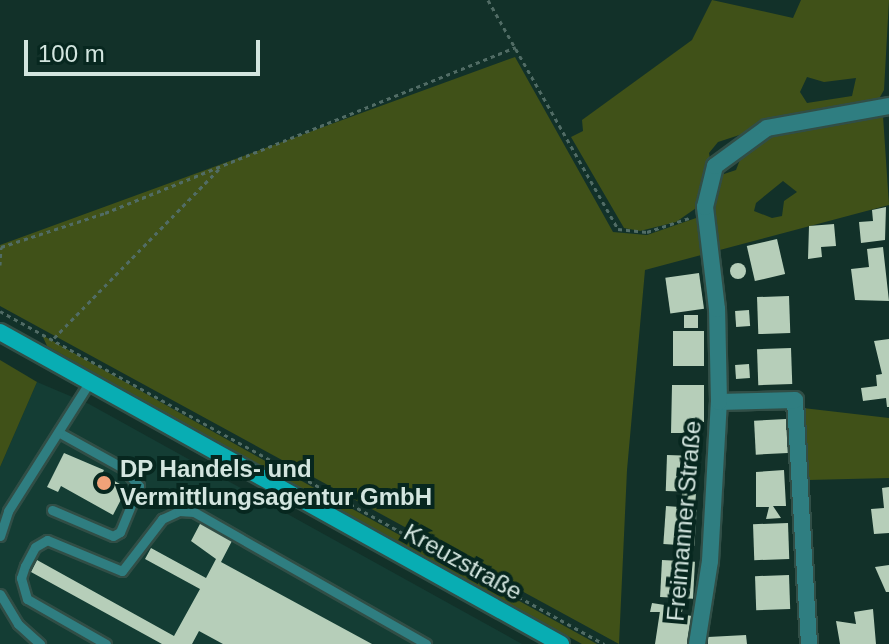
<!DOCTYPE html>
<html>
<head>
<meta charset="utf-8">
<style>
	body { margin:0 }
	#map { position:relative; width:889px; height:644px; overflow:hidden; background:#123129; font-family:Helvetica,sans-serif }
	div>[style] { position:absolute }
	.built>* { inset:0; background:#143d34 }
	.green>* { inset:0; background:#405118 }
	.building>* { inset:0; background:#b6ceb9; transform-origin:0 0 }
	.round { border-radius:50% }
	.path>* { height:3px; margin-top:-1.5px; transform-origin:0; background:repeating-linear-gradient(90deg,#516c65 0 4px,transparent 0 8px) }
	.roads { filter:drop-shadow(2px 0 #314e46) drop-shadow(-2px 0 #314e46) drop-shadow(0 2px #314e46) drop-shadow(0 -2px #314e46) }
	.lane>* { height:9px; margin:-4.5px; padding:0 4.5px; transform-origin:4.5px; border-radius:4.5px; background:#2f7e81 }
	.street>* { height:16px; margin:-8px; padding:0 8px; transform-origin:8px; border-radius:8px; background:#2f7e81 }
	.secondary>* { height:16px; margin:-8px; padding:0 8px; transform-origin:8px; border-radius:8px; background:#08adb3 }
	.dots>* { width:22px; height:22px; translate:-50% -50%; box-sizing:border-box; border:4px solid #07271f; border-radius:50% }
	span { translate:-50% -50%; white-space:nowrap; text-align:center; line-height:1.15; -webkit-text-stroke:8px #07271f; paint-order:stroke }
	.poi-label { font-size:24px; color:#d3e5df; font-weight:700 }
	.left { translate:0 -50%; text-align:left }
	.street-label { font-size:24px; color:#d3e5df }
	.scale { position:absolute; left:24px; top:40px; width:236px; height:36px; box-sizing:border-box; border:4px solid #d3e5df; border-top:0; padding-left:10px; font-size:24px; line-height:28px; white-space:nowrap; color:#d3e5df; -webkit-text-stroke:6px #07271f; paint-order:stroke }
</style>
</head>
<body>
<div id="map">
	<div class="built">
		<i style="clip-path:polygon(37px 382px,89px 404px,522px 644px,0 644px,0 467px)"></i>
	</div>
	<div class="green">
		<i style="clip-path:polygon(evenodd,712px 0,793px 18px,801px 0,889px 0,884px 90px,876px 104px,813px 111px,718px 142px,709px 153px,711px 165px,699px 206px,676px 222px,640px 231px,624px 228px,571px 137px,583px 131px,582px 120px,692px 40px,712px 0,807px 77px,824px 82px,856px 78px,852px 96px,807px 103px,800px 92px,807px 77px)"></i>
		<i style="clip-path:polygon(515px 57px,613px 232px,647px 235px,699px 217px,705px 254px,645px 270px,627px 470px,619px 644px,0 306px,0 245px)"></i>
		<i style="clip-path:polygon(evenodd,874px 112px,883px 116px,889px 205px,716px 251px,712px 193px,721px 175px,736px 170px,741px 157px,768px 132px,874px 112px,783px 181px,797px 192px,784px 201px,782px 216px,772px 218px,754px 211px,756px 203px,783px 181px)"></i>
		<i style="clip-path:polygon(42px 335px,242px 448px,597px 644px,582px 644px,291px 484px,47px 346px)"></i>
		<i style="clip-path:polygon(0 360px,37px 382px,0 467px)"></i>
		<i style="clip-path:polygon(803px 408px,889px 418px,889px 478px,808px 480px)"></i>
	</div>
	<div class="building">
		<i style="clip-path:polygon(886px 207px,885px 240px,861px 243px,859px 222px,873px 221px,872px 210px)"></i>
		<i style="clip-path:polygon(834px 224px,836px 246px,821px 247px,822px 257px,808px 259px,809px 226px)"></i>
		<i style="left:777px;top:239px;width:36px;height:31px;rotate:77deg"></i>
		<i style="clip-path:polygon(883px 247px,889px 301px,855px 300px,851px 269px,869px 267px,867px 249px)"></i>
		<i class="round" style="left:730px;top:263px;width:16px;height:16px"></i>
		<i style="left:699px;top:273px;width:36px;height:34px;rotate:82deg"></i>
		<i style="left:789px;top:296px;width:37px;height:32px;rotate:88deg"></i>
		<i style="left:749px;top:310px;width:16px;height:14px;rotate:86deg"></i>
		<i style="left:698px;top:315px;width:13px;height:14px;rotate:90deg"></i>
		<i style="left:673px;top:331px;width:31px;height:35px"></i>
		<i style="clip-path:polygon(889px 339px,889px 407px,887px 407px,886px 398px,863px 401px,861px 388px,877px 386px,876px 375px,882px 374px,874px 341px)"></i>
		<i style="left:791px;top:348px;width:36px;height:34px;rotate:88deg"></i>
		<i style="left:749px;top:364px;width:14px;height:14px;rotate:86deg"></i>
		<i style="clip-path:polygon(672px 385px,704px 385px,704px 422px,685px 422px,685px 433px,671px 433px)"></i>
		<i style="left:786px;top:419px;width:34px;height:32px;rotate:87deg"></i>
		<i style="clip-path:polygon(64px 453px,104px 470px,102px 474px,127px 488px,113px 515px,61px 486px,58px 492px,47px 487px)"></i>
		<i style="left:667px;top:455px;width:31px;height:36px;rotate:2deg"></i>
		<i style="clip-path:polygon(784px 470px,786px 506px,773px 506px,781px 518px,766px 519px,769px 507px,756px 507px,756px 472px)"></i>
		<i style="clip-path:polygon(889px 487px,889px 533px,874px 534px,871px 509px,884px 508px,882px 488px)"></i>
		<i style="left:682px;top:493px;width:14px;height:13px;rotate:4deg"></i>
		<i style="left:666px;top:506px;width:31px;height:38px;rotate:4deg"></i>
		<i style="clip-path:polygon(201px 522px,233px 539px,221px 562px,372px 644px,223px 644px,199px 631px,192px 644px,162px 644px,31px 572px,37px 560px,174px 636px,200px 589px,145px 559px,151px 548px,206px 578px,216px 559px,191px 541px)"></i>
		<i style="left:788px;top:523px;width:36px;height:35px;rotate:88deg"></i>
		<i style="left:662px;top:560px;width:33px;height:37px;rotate:3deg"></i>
		<i style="clip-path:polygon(889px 565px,889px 592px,886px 592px,875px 567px)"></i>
		<i style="left:789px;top:575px;width:34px;height:34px;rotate:88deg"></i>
		<i style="clip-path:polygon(672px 600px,684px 601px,682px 612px,650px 612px,652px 603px,671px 606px)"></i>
		<i style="clip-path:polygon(873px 609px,876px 644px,840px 644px,836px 621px,856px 624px,854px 612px)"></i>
		<i style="clip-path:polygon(660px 611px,692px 616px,687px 644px,655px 644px)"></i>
		<i style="clip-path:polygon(746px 635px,747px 644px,708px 644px,708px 637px)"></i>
	</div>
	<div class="path">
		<i style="left:488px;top:0;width:263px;rotate:60.4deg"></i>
		<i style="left:618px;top:229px;width:29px;rotate:6deg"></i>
		<i style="left:647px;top:232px;width:44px;rotate:-18.4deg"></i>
		<i style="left:0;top:265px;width:18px;rotate:-87deg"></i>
		<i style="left:1px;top:247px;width:109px;rotate:-18.1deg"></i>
		<i style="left:105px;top:213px;width:443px;rotate:-22deg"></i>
		<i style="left:0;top:311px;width:690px;rotate:28.87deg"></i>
		<i style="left:54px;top:338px;width:236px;rotate:-45.7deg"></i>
	</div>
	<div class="roads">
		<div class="lane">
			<i style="left:52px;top:510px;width:66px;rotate:23.1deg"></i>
			<i style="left:113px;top:536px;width:8px;rotate:-30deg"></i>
			<i style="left:120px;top:532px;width:50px;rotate:-67.6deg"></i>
			<i style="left:139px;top:486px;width:24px;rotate:-132deg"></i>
			<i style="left:123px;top:468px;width:74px;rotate:-151deg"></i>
			<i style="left:0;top:536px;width:26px;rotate:-72deg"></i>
			<i style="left:8px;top:511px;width:151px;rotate:-57.7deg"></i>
			<i style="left:0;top:594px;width:35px;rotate:59deg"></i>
			<i style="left:18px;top:624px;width:30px;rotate:42deg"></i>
			<i style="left:106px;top:644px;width:91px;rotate:-150.3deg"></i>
			<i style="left:27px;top:599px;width:22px;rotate:-106deg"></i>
			<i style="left:21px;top:578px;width:13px;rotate:-72deg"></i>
			<i style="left:25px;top:566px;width:21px;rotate:-62deg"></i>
			<i style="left:35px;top:547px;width:14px;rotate:-30deg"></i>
			<i style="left:47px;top:540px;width:81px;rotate:22.5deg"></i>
			<i style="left:122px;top:571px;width:66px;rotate:-52.4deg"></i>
			<i style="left:162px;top:519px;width:19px;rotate:-25deg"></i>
			<i style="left:179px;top:511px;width:15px;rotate:4deg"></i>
			<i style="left:194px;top:512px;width:267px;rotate:29.6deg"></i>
		</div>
		<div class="street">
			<i style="left:697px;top:644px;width:84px;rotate:-81.1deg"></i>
			<i style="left:710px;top:561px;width:159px;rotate:-86.8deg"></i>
			<i style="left:809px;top:644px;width:244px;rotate:-93.3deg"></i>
			<i style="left:795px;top:400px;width:76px;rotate:178.5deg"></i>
			<i style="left:719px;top:402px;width:93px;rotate:-91.2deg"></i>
			<i style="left:717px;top:309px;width:103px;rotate:-96.7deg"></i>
			<i style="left:705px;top:207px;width:42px;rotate:-76.3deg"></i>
			<i style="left:715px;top:166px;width:64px;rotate:-36.2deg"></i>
			<i style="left:767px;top:128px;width:124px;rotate:-10.2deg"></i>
		</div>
		<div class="secondary">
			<i style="left:0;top:332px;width:642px;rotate:29.08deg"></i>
		</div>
	</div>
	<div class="dots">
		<i style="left:104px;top:483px;background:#f0a279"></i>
	</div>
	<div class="poi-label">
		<span class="left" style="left:120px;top:483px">DP Handels- und<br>Vermittlungsagentur GmbH</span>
	</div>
	<div class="street-label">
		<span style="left:684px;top:521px;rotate:-85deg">Freimanner Straße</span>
		<span style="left:463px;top:562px;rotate:29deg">Kreuzstraße</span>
	</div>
	<div class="scale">100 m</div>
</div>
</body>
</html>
